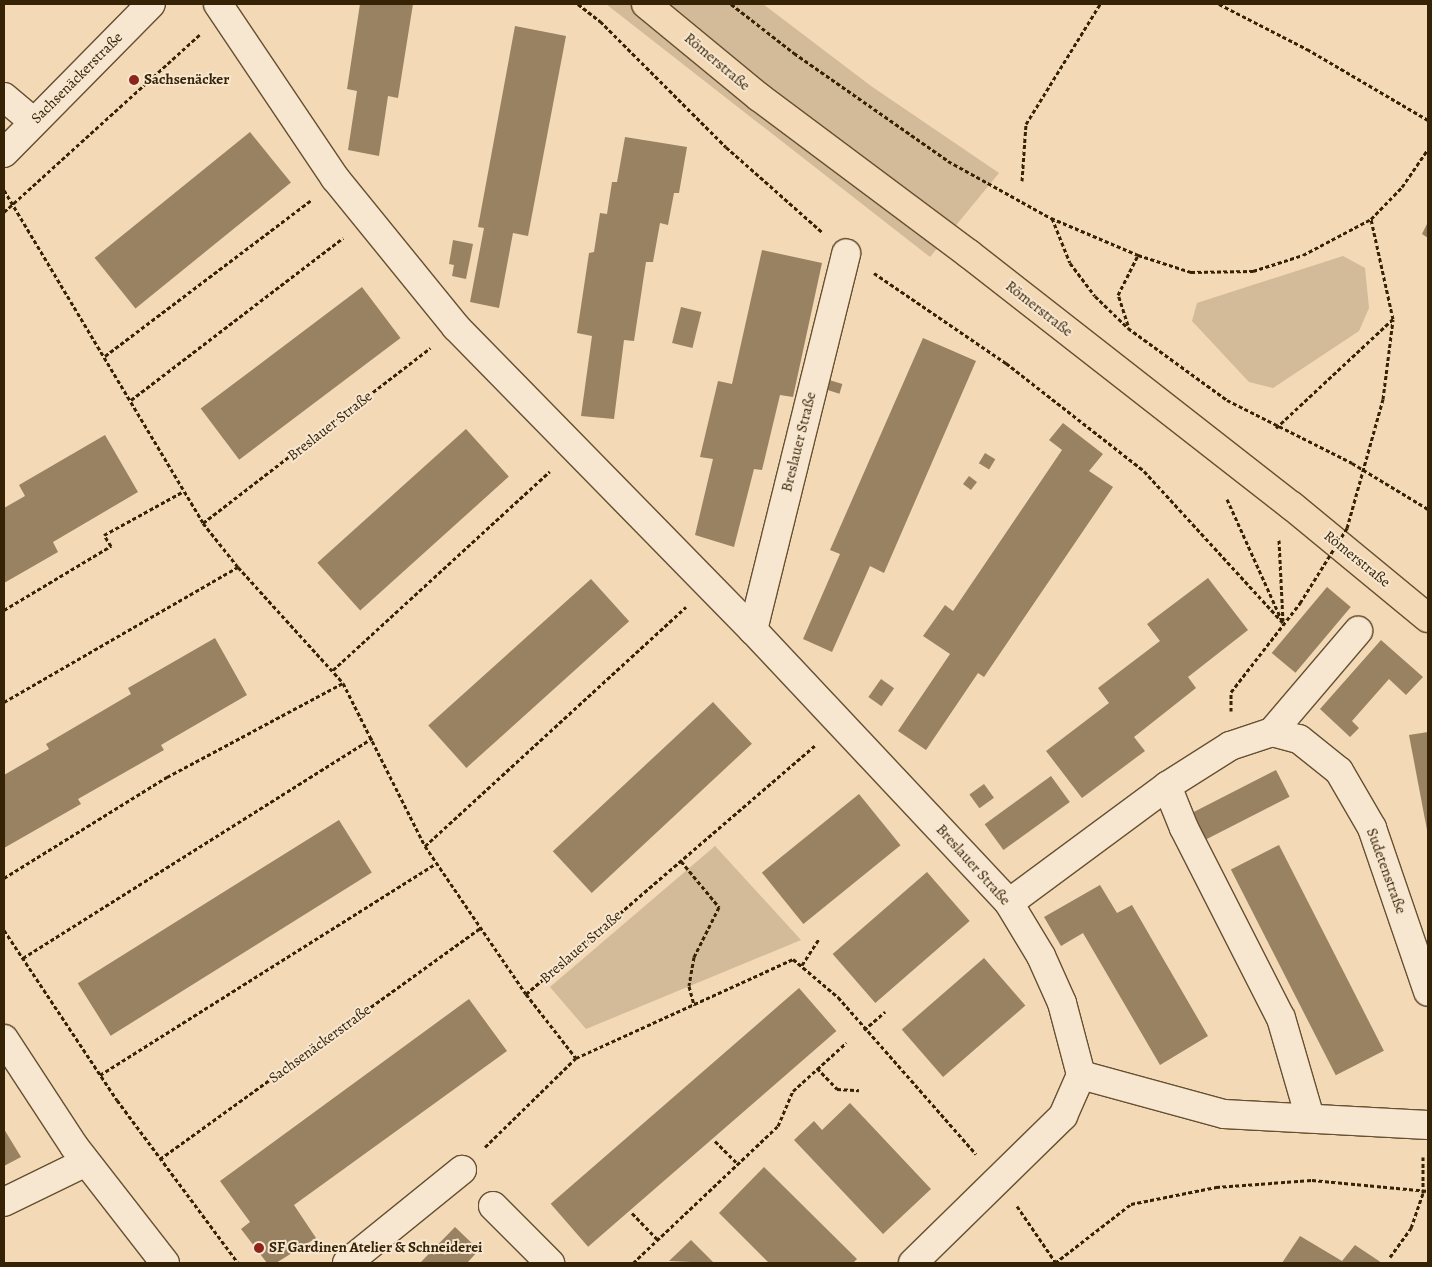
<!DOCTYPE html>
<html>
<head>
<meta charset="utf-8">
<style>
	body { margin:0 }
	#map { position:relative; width:1432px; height:1267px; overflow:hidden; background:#f3d9b6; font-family:Alegreya,serif }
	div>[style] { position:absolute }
	.green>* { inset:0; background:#d3ba98 }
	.building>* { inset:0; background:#988261; transform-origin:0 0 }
	.path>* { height:3px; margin-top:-1.5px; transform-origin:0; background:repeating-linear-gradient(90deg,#362305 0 4px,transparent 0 6.5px) }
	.roads { filter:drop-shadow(1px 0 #655031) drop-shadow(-1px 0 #655031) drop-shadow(0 1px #655031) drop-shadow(0 -1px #655031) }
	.minor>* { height:28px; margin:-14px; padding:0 14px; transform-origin:14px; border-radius:14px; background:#f7e6d0 }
	.major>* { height:28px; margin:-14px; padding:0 14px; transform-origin:14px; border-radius:14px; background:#f3d9b6 }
	.path-bridge>* { height:3px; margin-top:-1.5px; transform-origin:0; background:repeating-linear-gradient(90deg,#362305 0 4px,transparent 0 6.5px) }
	.dots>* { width:14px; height:14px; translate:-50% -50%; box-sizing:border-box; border:2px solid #f7e6d0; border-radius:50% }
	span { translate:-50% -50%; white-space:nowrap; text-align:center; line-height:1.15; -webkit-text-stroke:4px #f7e6d0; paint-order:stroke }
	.street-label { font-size:15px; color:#362305 }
	.poi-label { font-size:15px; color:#362305; font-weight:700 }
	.left { translate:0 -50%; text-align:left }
	.frame { position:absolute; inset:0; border:5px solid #362305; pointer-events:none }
</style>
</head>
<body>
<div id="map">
	<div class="green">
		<i style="clip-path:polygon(606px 4px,763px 4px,871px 86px,999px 173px,930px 257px)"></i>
		<i style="clip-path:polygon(1343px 256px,1365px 268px,1369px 308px,1359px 331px,1273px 388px,1249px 382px,1192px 321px,1197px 303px)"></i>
		<i style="clip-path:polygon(715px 846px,801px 940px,586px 1029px,550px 987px)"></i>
	</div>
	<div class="building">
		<i style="clip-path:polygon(360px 4px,413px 4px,398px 98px,388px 96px,379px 156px,348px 150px,357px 91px,347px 89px)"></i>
		<i style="clip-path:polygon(515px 26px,566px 36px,528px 236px,513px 233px,499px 308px,470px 302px,484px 228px,478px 227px)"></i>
		<i style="left:250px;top:132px;width:65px;height:200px;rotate:51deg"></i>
		<i style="clip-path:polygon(625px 137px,687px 147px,679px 193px,674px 193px,668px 225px,660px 223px,653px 262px,646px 262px,634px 341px,624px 340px,614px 419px,581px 416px,592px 336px,577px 333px,589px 253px,594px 252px,600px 213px,607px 214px,612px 182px,617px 182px)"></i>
		<i style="clip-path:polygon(1428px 222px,1428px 238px,1422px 234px)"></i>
		<i style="clip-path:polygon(453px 240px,473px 244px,466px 279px,452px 276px,454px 265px,449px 264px)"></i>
		<i style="clip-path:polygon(762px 250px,822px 263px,793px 397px,780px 395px,762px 470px,754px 469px,734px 547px,695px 535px,713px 459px,700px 457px,718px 381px,732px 384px)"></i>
		<i style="left:362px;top:287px;width:64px;height:202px;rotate:53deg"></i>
		<i style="left:681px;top:307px;width:21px;height:37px;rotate:14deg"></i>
		<i style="clip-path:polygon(923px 338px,976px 361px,884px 573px,870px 566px,832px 652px,803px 639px,840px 554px,830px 550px)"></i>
		<i style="left:829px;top:380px;width:14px;height:10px;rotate:17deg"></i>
		<i style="clip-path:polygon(1063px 423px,1103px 454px,1089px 471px,1113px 487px,984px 677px,978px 673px,926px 750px,898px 731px,950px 654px,923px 636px,945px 605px,953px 611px,1062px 450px,1049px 440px)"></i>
		<i style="left:466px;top:429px;width:64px;height:200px;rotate:48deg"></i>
		<i style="clip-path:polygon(105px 435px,138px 492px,53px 542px,58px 552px,4px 583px,4px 508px,25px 496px,19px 485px)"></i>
		<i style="left:985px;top:453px;width:12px;height:12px;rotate:31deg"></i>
		<i style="left:969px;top:476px;width:10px;height:10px;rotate:37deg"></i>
		<i style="clip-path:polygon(1208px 578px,1248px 630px,1188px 677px,1196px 688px,1134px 737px,1145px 751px,1082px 798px,1046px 751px,1109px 703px,1098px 688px,1160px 641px,1147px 624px)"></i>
		<i style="left:591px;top:579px;width:57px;height:219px;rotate:48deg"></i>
		<i style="left:1327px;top:587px;width:31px;height:86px;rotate:40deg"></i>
		<i style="clip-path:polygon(215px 638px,247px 695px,161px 745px,164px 750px,78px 799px,81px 804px,4px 848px,4px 775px,49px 749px,46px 744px,131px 694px,128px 688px)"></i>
		<i style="clip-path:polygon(1381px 640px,1423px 677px,1406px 695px,1389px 679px,1352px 721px,1359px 728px,1350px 737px,1320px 709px)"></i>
		<i style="left:881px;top:679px;width:16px;height:22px;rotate:35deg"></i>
		<i style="left:713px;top:702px;width:57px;height:219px;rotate:47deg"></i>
		<i style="clip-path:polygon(1428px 732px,1428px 830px,1427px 830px,1409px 735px)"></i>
		<i style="left:1276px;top:770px;width:30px;height:100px;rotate:63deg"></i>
		<i style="left:1051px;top:776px;width:32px;height:82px;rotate:54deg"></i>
		<i style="left:984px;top:784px;width:17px;height:18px;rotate:54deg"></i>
		<i style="left:859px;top:794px;width:66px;height:125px;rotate:51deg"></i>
		<i style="left:339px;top:820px;width:62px;height:308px;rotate:58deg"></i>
		<i style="left:1279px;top:845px;width:231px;height:54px;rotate:63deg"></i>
		<i style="left:927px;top:872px;width:65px;height:125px;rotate:49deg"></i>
		<i style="clip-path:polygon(1100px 885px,1117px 913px,1132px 905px,1208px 1036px,1160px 1065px,1083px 933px,1061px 946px,1044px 917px)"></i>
		<i style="left:984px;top:958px;width:63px;height:109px;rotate:49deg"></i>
		<i style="left:799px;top:988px;width:57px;height:329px;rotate:49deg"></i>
		<i style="clip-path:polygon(469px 999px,507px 1051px,294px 1205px,316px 1238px,276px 1263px,267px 1263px,241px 1229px,250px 1222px,220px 1181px)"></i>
		<i style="clip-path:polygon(850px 1103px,931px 1189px,883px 1234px,794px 1140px,814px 1121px,822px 1130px)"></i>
		<i style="clip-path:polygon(4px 1129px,21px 1157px,4px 1166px)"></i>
		<i style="clip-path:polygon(764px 1167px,857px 1259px,853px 1263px,769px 1263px,719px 1213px)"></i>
		<i style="clip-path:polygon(455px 1227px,479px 1250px,467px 1263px,420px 1263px)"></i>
		<i style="clip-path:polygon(1300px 1236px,1342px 1261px,1355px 1245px,1382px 1263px,1282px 1263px)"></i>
		<i style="clip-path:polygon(691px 1240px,714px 1263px,669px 1261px)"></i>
	</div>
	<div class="path">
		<i style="left:578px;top:4px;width:28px;rotate:38deg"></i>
		<i style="left:600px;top:21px;width:178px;rotate:45deg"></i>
		<i style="left:726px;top:147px;width:128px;rotate:41.5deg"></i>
		<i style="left:731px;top:4px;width:80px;rotate:37.9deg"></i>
		<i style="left:794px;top:53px;width:188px;rotate:35deg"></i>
		<i style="left:948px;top:161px;width:118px;rotate:29deg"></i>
		<i style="left:1051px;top:218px;width:95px;rotate:23deg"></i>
		<i style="left:1138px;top:255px;width:56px;rotate:17.8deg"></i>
		<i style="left:1191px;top:272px;width:62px;rotate:-0.9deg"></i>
		<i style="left:1253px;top:271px;width:52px;rotate:-17.7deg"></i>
		<i style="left:1303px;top:255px;width:77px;rotate:-27.9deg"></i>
		<i style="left:1371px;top:219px;width:45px;rotate:-45.9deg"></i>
		<i style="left:1402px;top:187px;width:46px;rotate:-55.6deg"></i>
		<i style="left:1219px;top:4px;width:99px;rotate:27.1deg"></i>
		<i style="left:1307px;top:49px;width:140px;rotate:30.4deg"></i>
		<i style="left:1022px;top:181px;width:57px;rotate:-86deg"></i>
		<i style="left:1026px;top:124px;width:141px;rotate:-58.3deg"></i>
		<i style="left:4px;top:190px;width:388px;rotate:59.1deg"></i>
		<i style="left:203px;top:523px;width:56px;rotate:51.5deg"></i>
		<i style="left:238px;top:567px;width:156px;rotate:47.8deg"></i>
		<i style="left:343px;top:683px;width:182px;rotate:63.3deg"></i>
		<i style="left:425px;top:846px;width:179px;rotate:55.7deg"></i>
		<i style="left:526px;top:994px;width:81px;rotate:52deg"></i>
		<i style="left:4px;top:212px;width:265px;rotate:-42.2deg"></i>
		<i style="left:1052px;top:218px;width:48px;rotate:68.2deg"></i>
		<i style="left:1070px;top:263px;width:41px;rotate:52.9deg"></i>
		<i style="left:1095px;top:296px;width:46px;rotate:44.1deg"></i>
		<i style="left:1128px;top:328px;width:122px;rotate:36deg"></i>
		<i style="left:1227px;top:400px;width:140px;rotate:26.7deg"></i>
		<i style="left:1352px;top:463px;width:89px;rotate:31.2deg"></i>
		<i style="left:874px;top:273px;width:160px;rotate:34.3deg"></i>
		<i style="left:1006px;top:363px;width:175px;rotate:38deg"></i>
		<i style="left:1144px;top:471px;width:207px;rotate:47.5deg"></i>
		<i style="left:1128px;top:325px;width:32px;rotate:-108deg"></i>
		<i style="left:1118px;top:295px;width:45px;rotate:-63.4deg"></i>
		<i style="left:105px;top:356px;width:258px;rotate:-37.1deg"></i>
		<i style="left:1383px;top:399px;width:80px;rotate:-82.8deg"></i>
		<i style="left:131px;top:400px;width:267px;rotate:-37.4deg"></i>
		<i style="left:1276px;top:428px;width:160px;rotate:-43deg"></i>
		<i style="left:1393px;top:319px;width:102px;rotate:-102.4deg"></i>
		<i style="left:1227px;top:499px;width:134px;rotate:65.7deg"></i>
		<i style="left:203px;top:523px;width:287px;rotate:-37.6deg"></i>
		<i style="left:1279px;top:540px;width:81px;rotate:87.2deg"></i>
		<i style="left:4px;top:610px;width:125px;rotate:-30.9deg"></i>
		<i style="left:111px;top:546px;width:13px;rotate:-122deg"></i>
		<i style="left:104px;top:535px;width:91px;rotate:-28.8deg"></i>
		<i style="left:333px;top:670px;width:294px;rotate:-42.5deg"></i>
		<i style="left:4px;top:702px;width:270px;rotate:-30deg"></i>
		<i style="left:1231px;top:711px;width:19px;rotate:-90deg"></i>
		<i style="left:1231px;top:692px;width:113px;rotate:-52.2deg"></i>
		<i style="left:425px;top:846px;width:354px;rotate:-42.5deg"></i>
		<i style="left:681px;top:861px;width:60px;rotate:50.4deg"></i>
		<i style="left:719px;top:907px;width:56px;rotate:116.6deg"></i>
		<i style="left:694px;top:957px;width:29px;rotate:100deg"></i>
		<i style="left:689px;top:986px;width:20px;rotate:75deg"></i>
		<i style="left:4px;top:878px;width:192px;rotate:-31.8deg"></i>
		<i style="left:167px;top:777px;width:200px;rotate:-28.1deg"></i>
		<i style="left:4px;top:930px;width:204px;rotate:56.4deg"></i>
		<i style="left:117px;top:1100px;width:203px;rotate:53.4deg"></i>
		<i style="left:23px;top:958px;width:413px;rotate:-32.2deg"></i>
		<i style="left:802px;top:965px;width:31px;rotate:-57deg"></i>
		<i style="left:526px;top:994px;width:382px;rotate:-40.7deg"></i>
		<i style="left:864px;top:1030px;width:28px;rotate:-41deg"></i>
		<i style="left:817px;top:1068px;width:29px;rotate:46deg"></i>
		<i style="left:837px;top:1089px;width:22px;rotate:3deg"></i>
		<i style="left:100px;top:1075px;width:397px;rotate:-32.2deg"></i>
		<i style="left:715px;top:1141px;width:33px;rotate:45deg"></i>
		<i style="left:485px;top:1147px;width:127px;rotate:-44.4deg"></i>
		<i style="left:576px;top:1058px;width:239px;rotate:-24.5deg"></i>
		<i style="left:793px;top:959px;width:59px;rotate:40.2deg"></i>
		<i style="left:838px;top:997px;width:209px;rotate:48.7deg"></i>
		<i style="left:160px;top:1159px;width:395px;rotate:-35.8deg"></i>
		<i style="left:1017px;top:1206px;width:69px;rotate:55.6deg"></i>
		<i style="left:632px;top:1213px;width:37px;rotate:46deg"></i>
		<i style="left:1390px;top:1257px;width:36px;rotate:-54deg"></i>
		<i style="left:1411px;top:1228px;width:37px;rotate:-71deg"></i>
		<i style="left:1423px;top:1193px;width:36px;rotate:-90deg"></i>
		<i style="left:633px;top:1263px;width:199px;rotate:-43.4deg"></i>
		<i style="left:778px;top:1126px;width:38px;rotate:-67deg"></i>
		<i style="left:793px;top:1091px;width:72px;rotate:-42.2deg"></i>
		<i style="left:1055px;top:1263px;width:96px;rotate:-37.8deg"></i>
		<i style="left:1131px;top:1204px;width:87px;rotate:-11.3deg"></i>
		<i style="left:1216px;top:1187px;width:96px;rotate:-4.2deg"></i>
		<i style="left:1312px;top:1180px;width:117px;rotate:5.4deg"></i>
	</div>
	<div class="roads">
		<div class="minor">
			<i style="left:218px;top:4px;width:210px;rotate:56.1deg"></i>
			<i style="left:335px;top:178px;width:192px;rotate:50.9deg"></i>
			<i style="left:456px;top:327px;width:424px;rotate:45.6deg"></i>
			<i style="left:753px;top:630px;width:374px;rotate:46.8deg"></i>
			<i style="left:1009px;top:903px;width:62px;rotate:58.9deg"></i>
			<i style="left:1041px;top:956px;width:51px;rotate:65.9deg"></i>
			<i style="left:1062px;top:1003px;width:74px;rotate:75.2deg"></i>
			<i style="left:1081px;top:1075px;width:45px;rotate:113.7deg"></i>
			<i style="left:1063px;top:1116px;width:210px;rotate:135.6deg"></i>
			<i style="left:4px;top:97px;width:38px;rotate:40deg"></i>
			<i style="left:4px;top:153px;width:209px;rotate:-45.4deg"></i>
			<i style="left:753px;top:630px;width:388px;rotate:-76.1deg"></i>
			<i style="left:1272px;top:732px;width:133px;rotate:-49.6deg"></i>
			<i style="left:1167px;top:786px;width:45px;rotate:68deg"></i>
			<i style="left:1184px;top:828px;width:213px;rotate:63deg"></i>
			<i style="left:1281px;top:1018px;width:104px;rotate:73.8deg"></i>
			<i style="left:1009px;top:903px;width:197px;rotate:-36.5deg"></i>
			<i style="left:1167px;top:786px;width:75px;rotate:-32.4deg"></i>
			<i style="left:1230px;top:746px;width:44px;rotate:-18.4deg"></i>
			<i style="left:1272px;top:732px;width:28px;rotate:15deg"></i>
			<i style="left:1299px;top:739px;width:51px;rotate:38.7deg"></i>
			<i style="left:1339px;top:771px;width:66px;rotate:59.9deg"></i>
			<i style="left:1372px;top:828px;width:173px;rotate:71.1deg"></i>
			<i style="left:4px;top:1039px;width:128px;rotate:56.8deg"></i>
			<i style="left:74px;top:1146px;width:148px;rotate:52.1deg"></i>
			<i style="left:1081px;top:1075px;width:148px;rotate:15.3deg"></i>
			<i style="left:1224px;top:1114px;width:204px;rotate:3.1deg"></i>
			<i style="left:4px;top:1202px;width:91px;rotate:-26deg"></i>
			<i style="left:493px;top:1206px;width:81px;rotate:45deg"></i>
			<i style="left:347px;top:1263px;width:148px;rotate:-39deg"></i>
		</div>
		<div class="major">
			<i style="left:646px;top:4px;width:146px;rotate:39.5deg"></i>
			<i style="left:759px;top:97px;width:262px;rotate:36.8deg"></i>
			<i style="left:969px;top:254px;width:410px;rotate:38deg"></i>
			<i style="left:1292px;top:506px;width:176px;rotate:39.5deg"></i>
		</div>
	</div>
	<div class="path-bridge">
		<i style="left:1300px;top:603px;width:89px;rotate:-57.9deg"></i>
		<i style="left:1347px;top:528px;width:134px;rotate:-74.4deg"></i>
	</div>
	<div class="dots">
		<i style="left:134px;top:80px;background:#8f2418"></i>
		<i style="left:259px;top:1248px;background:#8f2418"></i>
	</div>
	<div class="street-label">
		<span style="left:717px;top:62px;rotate:40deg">Römerstraße</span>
		<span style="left:77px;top:78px;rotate:-45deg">Sachsenäckerstraße</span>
		<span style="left:1039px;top:309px;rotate:38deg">Römerstraße</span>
		<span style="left:330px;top:426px;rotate:-38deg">Breslauer Straße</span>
		<span style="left:799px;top:442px;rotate:-76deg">Breslauer Straße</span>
		<span style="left:1357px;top:559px;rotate:39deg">Römerstraße</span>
		<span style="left:973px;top:865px;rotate:48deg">Breslauer Straße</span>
		<span style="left:1386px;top:871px;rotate:70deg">Sudetenstraße</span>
		<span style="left:581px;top:947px;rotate:-41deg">Breslauer Straße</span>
		<span style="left:320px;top:1044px;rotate:-36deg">Sachsenäckerstraße</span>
	</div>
	<div class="poi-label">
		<span class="left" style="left:144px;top:80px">Sachsenäcker</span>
		<span class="left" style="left:269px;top:1248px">SF Gardinen Atelier &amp; Schneiderei</span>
	</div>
	<div class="frame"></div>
</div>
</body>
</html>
